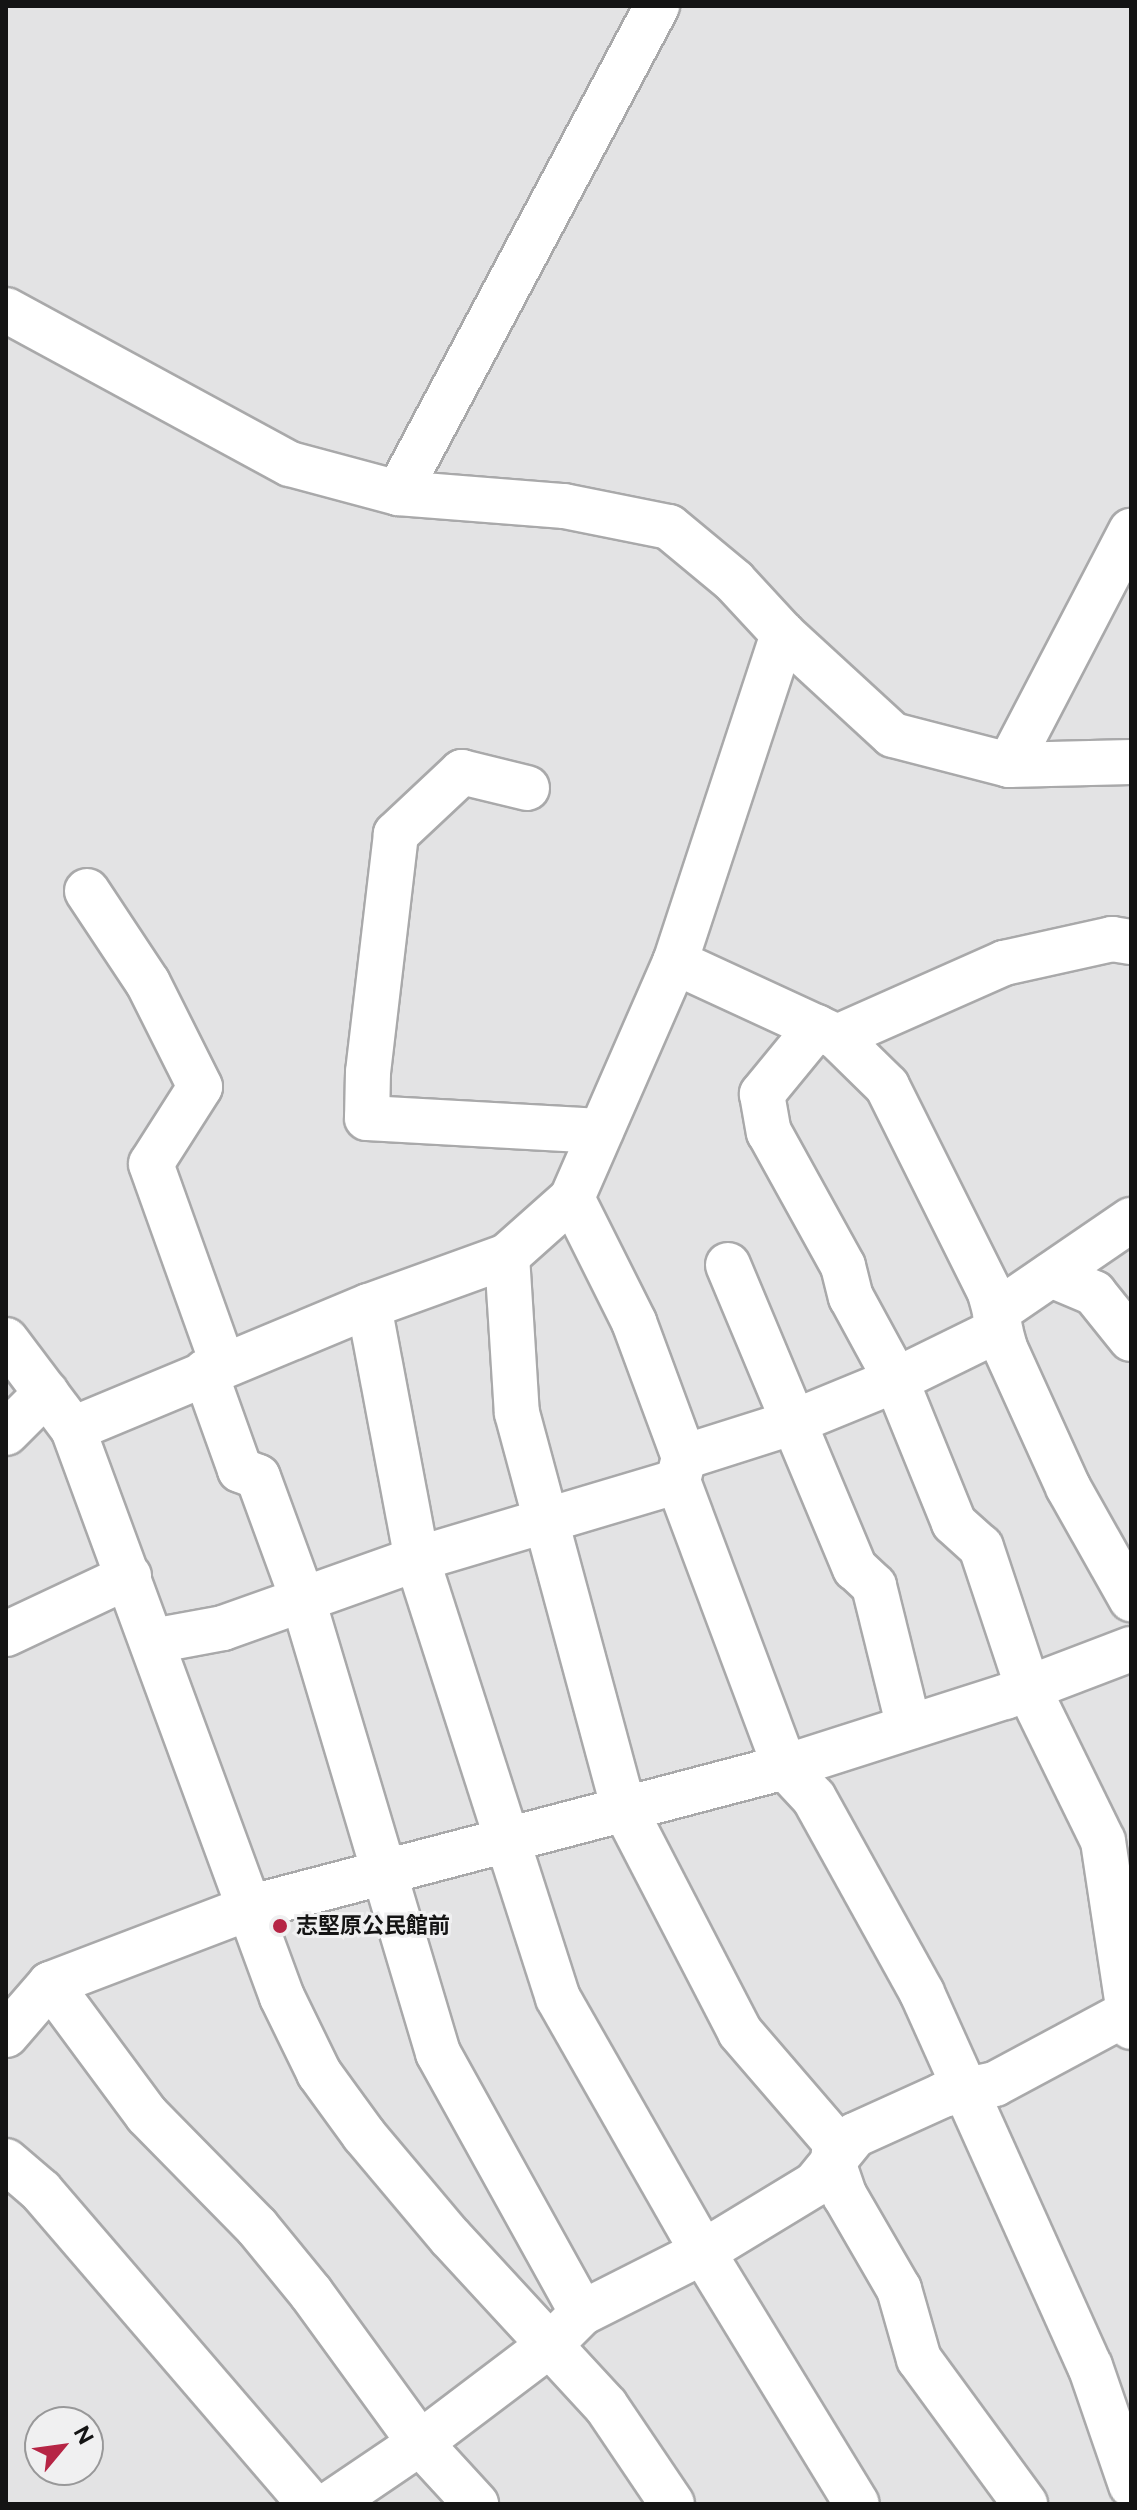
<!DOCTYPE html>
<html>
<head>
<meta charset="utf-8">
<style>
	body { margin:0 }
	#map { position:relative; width:1137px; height:2510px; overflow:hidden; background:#e3e3e4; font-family:Figtree,"Noto Sans JP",sans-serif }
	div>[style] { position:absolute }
	.roads { filter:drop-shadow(2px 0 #a9a9aa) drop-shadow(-2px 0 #a9a9aa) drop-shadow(0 2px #a9a9aa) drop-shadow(0 -2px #a9a9aa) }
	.minor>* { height:44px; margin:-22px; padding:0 22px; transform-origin:22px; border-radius:22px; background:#fff }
	.dots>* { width:22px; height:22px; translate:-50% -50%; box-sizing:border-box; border:4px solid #f0f0f1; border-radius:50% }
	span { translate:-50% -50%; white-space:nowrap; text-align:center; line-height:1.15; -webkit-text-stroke:6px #f0f0f1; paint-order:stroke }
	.poi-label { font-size:22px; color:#141414; font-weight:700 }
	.left { translate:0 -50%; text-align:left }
	.frame { position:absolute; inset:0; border:8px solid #141414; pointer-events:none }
	.north { position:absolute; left:24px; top:2406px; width:80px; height:80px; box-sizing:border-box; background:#f0f0f1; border:2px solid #989899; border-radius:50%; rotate:61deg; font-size:22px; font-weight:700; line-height:32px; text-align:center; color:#141414 }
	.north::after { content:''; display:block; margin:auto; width:28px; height:36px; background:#b62545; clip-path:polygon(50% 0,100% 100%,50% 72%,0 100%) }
</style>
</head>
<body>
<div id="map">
	<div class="roads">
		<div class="minor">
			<i style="left:6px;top:310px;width:323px;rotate:28.5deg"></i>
			<i style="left:290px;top:464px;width:112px;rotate:15deg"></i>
			<i style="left:398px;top:493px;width:167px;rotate:4.5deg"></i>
			<i style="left:564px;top:506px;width:107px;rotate:11.3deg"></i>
			<i style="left:669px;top:527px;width:85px;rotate:39.7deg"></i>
			<i style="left:734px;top:581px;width:72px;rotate:47.2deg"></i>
			<i style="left:783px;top:634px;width:149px;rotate:42.6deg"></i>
			<i style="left:893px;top:735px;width:120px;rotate:14.5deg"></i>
			<i style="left:1009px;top:765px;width:122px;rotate:-1.4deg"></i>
			<i style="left:398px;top:493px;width:552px;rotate:-61.99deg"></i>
			<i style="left:783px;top:634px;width:345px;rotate:108.2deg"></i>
			<i style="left:675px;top:962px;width:257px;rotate:113.6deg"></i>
			<i style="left:572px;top:1198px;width:139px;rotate:63.4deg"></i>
			<i style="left:634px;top:1322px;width:144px;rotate:69.7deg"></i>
			<i style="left:684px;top:1457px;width:25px;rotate:104deg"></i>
			<i style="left:678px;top:1481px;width:305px;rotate:69.5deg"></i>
			<i style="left:785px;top:1767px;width:42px;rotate:46.9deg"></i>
			<i style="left:814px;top:1798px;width:223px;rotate:61deg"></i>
			<i style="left:922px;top:1993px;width:409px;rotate:65.8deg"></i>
			<i style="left:1090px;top:2366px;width:126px;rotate:71deg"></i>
			<i style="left:1009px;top:765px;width:264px;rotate:-62.5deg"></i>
			<i style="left:527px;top:788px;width:67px;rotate:-166.2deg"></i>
			<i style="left:462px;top:772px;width:91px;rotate:136.8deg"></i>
			<i style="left:396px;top:834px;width:240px;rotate:96.7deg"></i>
			<i style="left:368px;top:1072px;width:46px;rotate:91.2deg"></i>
			<i style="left:367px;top:1118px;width:234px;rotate:3.2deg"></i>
			<i style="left:87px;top:891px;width:110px;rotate:56.5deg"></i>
			<i style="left:148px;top:983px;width:116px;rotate:63.4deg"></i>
			<i style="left:200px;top:1087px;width:91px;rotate:122.5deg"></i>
			<i style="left:151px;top:1164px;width:214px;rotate:70.3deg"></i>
			<i style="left:675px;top:962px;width:179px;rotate:24.8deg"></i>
			<i style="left:837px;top:1037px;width:70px;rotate:44.4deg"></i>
			<i style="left:887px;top:1086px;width:231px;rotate:63.5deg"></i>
			<i style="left:990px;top:1293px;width:57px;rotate:74.7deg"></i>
			<i style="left:1005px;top:1348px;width:153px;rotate:65.6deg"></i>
			<i style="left:1068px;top:1487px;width:129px;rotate:60.6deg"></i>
			<i style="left:817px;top:1027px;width:87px;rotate:129.4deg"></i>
			<i style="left:762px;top:1094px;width:39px;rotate:80deg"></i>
			<i style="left:769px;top:1132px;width:153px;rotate:61.1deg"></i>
			<i style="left:843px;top:1266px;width:32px;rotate:76deg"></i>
			<i style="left:851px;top:1297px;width:94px;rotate:61.5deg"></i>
			<i style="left:896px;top:1380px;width:154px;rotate:67.9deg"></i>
			<i style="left:954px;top:1523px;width:36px;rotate:42deg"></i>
			<i style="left:981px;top:1547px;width:149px;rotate:71.6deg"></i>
			<i style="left:1028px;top:1688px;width:170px;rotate:63.9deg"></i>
			<i style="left:1103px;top:1841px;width:188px;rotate:81.4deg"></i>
			<i style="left:837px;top:1037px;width:183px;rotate:-23.9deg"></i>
			<i style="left:1004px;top:963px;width:111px;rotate:-12.5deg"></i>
			<i style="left:1112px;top:939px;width:19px;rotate:9deg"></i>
			<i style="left:507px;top:1256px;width:157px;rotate:86.4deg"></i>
			<i style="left:517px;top:1413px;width:407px;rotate:74.9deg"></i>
			<i style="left:623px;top:1806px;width:254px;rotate:62.6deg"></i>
			<i style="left:740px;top:2032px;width:145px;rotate:49.2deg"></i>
			<i style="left:835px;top:2142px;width:20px;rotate:96deg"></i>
			<i style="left:833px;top:2162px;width:36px;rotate:71deg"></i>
			<i style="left:845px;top:2196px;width:108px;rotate:59.9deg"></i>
			<i style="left:899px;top:2289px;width:73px;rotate:74.1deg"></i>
			<i style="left:919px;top:2359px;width:180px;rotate:53.8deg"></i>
			<i style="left:728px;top:1265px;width:329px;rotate:67.3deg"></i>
			<i style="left:855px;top:1568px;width:26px;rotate:43deg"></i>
			<i style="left:874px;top:1586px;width:145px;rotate:76.1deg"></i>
			<i style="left:1051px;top:1275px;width:47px;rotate:22.7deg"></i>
			<i style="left:1094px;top:1293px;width:59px;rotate:51.2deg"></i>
			<i style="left:369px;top:1306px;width:258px;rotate:79.3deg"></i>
			<i style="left:417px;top:1559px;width:461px;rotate:72.2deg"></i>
			<i style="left:558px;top:1998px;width:292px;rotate:60.3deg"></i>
			<i style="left:703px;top:2252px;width:295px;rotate:58.6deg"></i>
			<i style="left:995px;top:1313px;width:165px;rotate:-34.4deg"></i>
			<i style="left:6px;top:1340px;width:111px;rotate:53deg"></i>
			<i style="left:73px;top:1429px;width:605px;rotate:69.8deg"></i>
			<i style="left:282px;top:1997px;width:85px;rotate:64deg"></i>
			<i style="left:319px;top:2073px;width:77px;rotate:54deg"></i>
			<i style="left:364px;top:2135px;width:133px;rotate:49.9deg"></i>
			<i style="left:450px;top:2237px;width:230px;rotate:47.3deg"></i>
			<i style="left:606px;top:2406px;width:118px;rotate:56deg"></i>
			<i style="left:205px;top:1372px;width:104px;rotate:70.3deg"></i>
			<i style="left:240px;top:1470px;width:19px;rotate:21deg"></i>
			<i style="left:258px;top:1477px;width:131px;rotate:69.9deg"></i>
			<i style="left:303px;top:1600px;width:473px;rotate:73.4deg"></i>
			<i style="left:438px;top:2053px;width:297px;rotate:61deg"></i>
			<i style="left:73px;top:1429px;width:321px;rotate:-22.6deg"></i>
			<i style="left:369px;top:1306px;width:147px;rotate:-19.9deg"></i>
			<i style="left:507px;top:1256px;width:87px;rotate:-41.7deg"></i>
			<i style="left:6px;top:1433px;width:57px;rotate:-45deg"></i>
			<i style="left:684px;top:1457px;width:112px;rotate:-17.6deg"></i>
			<i style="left:791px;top:1423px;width:113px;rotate:-22.3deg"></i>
			<i style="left:896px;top:1380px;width:116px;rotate:-26.1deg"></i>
			<i style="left:6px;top:1634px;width:136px;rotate:-25.2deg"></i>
			<i style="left:153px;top:1641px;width:71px;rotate:-10.5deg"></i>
			<i style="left:223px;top:1628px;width:206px;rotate:-19.6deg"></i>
			<i style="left:417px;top:1559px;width:272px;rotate:-16.6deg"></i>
			<i style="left:50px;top:1984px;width:163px;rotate:53.5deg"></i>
			<i style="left:147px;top:2115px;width:157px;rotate:45.5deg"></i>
			<i style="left:257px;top:2227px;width:85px;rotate:50.7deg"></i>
			<i style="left:311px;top:2293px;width:185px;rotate:54deg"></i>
			<i style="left:420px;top:2443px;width:166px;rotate:-37.1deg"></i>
			<i style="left:552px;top:2343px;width:42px;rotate:-45deg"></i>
			<i style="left:582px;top:2313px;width:136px;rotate:-26.8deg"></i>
			<i style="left:703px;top:2252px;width:131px;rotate:-31.3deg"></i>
			<i style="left:815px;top:2184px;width:63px;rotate:-50.8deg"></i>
			<i style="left:855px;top:2135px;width:97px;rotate:-24.4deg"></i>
			<i style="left:943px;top:2095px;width:53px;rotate:-11.9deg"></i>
			<i style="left:995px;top:2084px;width:154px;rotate:-28.2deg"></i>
			<i style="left:6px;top:2035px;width:67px;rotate:-49.2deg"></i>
			<i style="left:50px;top:1984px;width:216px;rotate:-20.9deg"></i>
			<i style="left:252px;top:1907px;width:551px;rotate:-14.72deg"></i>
			<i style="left:785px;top:1767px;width:231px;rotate:-17.7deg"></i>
			<i style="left:1005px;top:1697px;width:135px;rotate:-20.9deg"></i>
			<i style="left:6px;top:2161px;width:46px;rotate:40.6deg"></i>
			<i style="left:41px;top:2191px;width:413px;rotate:49.3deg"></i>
			<i style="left:330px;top:2504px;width:109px;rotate:-34.1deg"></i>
			<i style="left:420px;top:2443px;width:83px;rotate:47.4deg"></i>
		</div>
	</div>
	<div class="dots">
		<i style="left:280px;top:1926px;background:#b62545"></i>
	</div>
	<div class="poi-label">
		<span class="left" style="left:296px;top:1926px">志堅原公民館前</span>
	</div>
	<div class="frame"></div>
	<div class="north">N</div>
</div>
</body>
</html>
